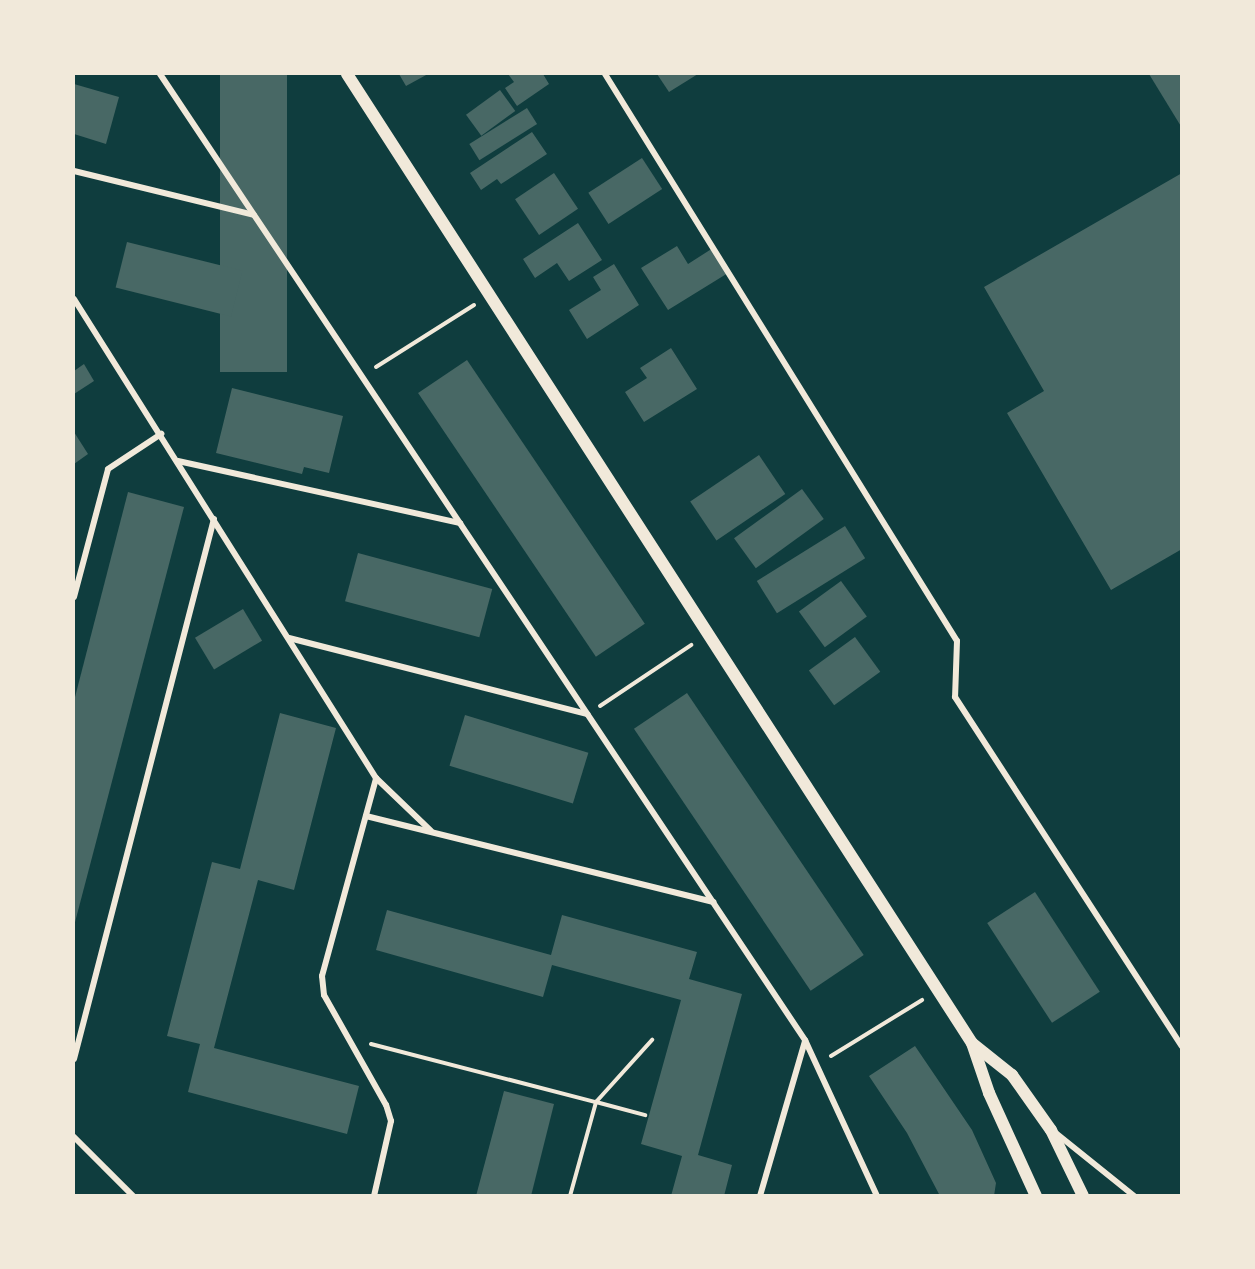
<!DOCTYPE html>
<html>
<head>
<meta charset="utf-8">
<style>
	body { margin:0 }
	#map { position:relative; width:1255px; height:1269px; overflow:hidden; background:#0f3d3e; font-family:"DejaVu Sans",sans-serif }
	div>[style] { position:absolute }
	.building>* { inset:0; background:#486865; transform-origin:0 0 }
	.path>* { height:4px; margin:-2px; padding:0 2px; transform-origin:2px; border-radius:2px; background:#f1e9da }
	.minor>* { height:6px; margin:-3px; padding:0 3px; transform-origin:3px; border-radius:3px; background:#f1e9da }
	.secondary>* { height:12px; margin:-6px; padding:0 6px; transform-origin:6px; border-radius:6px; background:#f1e9da }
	span { translate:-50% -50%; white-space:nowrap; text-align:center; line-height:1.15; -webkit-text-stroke:4.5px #f1e9da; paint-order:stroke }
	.frame { position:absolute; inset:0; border:75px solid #f1e9da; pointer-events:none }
</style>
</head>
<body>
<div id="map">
	<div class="building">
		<i style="left:220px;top:74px;width:67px;height:298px"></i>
		<i style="clip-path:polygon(399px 74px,428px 74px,406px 86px)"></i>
		<i style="clip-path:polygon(508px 74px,543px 74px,549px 84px,517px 106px,505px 88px,514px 82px)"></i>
		<i style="clip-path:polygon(657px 74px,698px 74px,669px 92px)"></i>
		<i style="clip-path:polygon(1149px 74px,1182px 74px,1182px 128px)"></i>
		<i style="clip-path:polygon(74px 84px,119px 97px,106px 144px,74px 134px)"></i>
		<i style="left:500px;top:90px;width:26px;height:42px;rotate:54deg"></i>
		<i style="left:527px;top:108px;width:19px;height:68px;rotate:58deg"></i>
		<i style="clip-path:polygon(532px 132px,547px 154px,501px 184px,497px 179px,481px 190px,470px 173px)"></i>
		<i style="left:642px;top:158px;width:37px;height:64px;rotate:57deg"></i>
		<i style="left:554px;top:173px;width:43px;height:47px;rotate:56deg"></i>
		<i style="clip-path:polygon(1182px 173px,1182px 549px,1111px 590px,1007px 413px,1044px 391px,984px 287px)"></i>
		<i style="clip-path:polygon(578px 223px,602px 260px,569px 281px,557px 263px,535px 278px,523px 259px)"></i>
		<i style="left:127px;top:242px;width:119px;height:47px;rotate:14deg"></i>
		<i style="clip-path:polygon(677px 246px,688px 264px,713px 248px,728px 273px,668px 310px,641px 268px)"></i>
		<i style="clip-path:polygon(614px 264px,639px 305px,587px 339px,569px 310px,601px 290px,593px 277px)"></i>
		<i style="clip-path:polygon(671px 348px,697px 389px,644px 422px,625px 392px,647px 378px,640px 368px)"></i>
		<i style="left:467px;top:360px;width:318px;height:59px;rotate:56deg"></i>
		<i style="clip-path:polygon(84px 364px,94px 381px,74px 394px,74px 371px)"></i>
		<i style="clip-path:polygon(232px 388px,343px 416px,329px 473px,304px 467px,302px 474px,216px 453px)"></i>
		<i style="clip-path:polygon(74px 432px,88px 454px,74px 464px)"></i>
		<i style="left:759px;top:455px;width:47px;height:83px;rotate:56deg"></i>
		<i style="left:802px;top:489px;width:37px;height:84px;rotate:54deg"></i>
		<i style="clip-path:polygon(128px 492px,184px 507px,74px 926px,74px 701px)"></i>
		<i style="left:845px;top:526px;width:38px;height:104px;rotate:58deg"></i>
		<i style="left:358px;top:553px;width:139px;height:50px;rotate:15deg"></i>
		<i style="left:841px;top:581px;width:44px;height:52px;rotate:54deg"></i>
		<i style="left:243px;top:609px;width:37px;height:56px;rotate:59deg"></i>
		<i style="left:855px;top:637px;width:43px;height:57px;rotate:54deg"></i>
		<i style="left:687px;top:693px;width:316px;height:64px;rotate:56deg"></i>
		<i style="clip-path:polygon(280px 713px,336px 728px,294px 890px,258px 880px,214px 1048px,359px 1086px,347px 1134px,188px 1092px,200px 1044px,167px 1036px,212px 862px,240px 869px)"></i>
		<i style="left:465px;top:715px;width:129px;height:53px;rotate:17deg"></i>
		<i style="left:1035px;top:892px;width:119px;height:57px;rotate:57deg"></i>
		<i style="clip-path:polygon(387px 910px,551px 955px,562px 915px,697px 952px,689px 979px,742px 994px,698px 1155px,732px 1165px,724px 1196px,671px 1196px,682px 1156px,641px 1144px,681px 1000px,552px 965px,543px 997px,376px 950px)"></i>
		<i style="clip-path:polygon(915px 1046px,972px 1130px,996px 1183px,994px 1196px,940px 1196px,907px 1133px,869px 1076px)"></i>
		<i style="clip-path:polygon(504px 1091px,554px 1104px,531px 1196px,476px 1196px)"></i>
	</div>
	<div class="path">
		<i style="left:376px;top:367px;width:116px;rotate:-32.3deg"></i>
		<i style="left:600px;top:706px;width:110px;rotate:-33.8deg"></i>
		<i style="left:371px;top:1044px;width:232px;rotate:14.5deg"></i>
		<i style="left:596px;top:1102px;width:84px;rotate:-47.9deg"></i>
		<i style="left:831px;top:1056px;width:107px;rotate:-31.6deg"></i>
		<i style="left:570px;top:1196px;width:98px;rotate:-74.5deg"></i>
		<i style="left:596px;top:1102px;width:51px;rotate:14.9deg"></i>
	</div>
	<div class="minor">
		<i style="left:160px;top:74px;width:1162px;rotate:56.27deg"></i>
		<i style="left:805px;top:1040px;width:172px;rotate:65.2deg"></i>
		<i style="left:605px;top:74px;width:667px;rotate:58.17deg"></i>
		<i style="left:957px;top:641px;width:56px;rotate:92deg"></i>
		<i style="left:955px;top:697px;width:416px;rotate:57deg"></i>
		<i style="left:74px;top:171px;width:185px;rotate:13.7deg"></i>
		<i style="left:74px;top:299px;width:566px;rotate:57.77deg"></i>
		<i style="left:376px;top:778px;width:76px;rotate:43.9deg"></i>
		<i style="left:178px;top:461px;width:289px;rotate:12.4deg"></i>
		<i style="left:74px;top:597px;width:132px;rotate:-75.1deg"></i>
		<i style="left:108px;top:469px;width:64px;rotate:-33.4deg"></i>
		<i style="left:289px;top:638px;width:308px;rotate:14.3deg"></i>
		<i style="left:366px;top:816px;width:358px;rotate:13.9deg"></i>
		<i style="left:74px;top:1059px;width:558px;rotate:-75.47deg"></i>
		<i style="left:1057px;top:1134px;width:99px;rotate:38.8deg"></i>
		<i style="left:74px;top:1137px;width:83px;rotate:45deg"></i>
		<i style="left:374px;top:1196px;width:77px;rotate:-77.2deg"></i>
		<i style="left:391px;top:1121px;width:17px;rotate:-107deg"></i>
		<i style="left:386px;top:1105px;width:126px;rotate:-119.4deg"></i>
		<i style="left:324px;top:995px;width:19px;rotate:-96deg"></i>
		<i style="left:322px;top:976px;width:205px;rotate:-74.7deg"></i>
		<i style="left:760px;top:1196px;width:161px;rotate:-73.8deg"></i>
	</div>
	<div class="secondary">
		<i style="left:347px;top:74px;width:1153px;rotate:57.18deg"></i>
		<i style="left:972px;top:1043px;width:53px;rotate:71.2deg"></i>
		<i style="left:989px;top:1093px;width:113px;rotate:65.5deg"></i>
		<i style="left:973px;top:1044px;width:50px;rotate:38.5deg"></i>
		<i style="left:1012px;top:1075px;width:67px;rotate:54.7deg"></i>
		<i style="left:1051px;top:1130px;width:73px;rotate:64.1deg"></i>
	</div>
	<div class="frame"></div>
</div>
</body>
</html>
